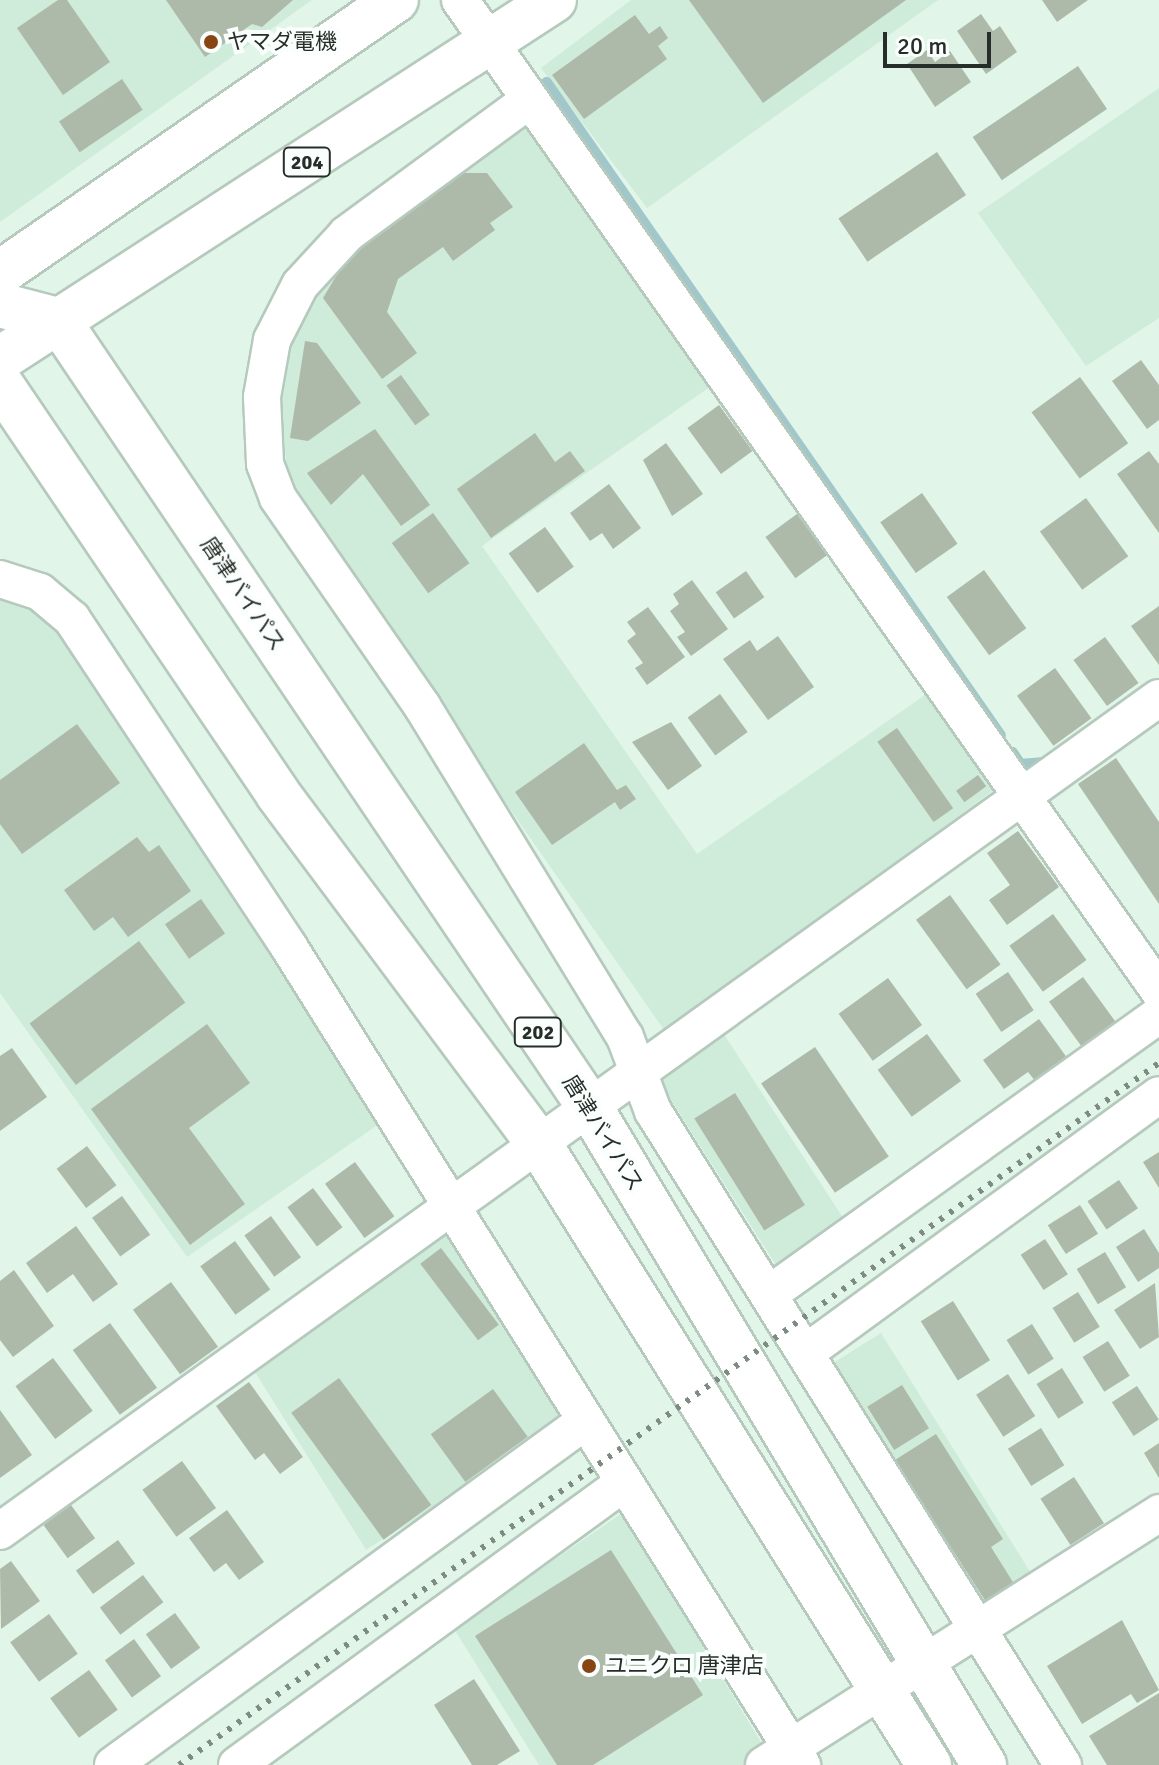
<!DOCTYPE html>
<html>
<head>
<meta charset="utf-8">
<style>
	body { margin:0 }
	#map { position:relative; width:1159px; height:1765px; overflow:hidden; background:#e1f6e9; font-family:Signika,"Noto Sans JP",sans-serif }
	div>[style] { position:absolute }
	.built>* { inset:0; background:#cfebda; transform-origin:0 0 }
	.stream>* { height:11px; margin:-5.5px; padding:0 5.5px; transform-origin:5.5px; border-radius:5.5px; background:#a1c7ca }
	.building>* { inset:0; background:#adbaa9; transform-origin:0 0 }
	.roads { filter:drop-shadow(2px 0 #b5c9bd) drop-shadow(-2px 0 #b5c9bd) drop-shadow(0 2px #b5c9bd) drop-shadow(0 -2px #b5c9bd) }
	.minor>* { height:36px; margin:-18px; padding:0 18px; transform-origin:18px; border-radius:18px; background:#fff }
	.highway>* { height:44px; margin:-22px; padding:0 22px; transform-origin:22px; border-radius:22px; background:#fff }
	.rail>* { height:6px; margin-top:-3px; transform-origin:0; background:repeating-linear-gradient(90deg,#7d8b82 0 4px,transparent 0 12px) }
	.dots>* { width:22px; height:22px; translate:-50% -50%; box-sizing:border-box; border:4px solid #fafefc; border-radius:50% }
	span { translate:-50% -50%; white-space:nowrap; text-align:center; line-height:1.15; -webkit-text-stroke:8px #fafefc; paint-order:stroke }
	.shield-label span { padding:2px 6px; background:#fafefc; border:2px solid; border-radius:6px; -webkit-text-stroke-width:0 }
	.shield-label { font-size:20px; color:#262e29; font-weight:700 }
	.poi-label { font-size:22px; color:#262e29 }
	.left { translate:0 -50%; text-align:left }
	.street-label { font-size:22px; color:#262e29 }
	.scale { position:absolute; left:883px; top:32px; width:108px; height:36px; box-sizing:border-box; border:4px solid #262e29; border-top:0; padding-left:10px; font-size:24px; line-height:28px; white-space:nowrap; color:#262e29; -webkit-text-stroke:6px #fafefc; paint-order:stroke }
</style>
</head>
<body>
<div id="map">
	<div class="built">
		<i style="clip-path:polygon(0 0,312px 0,0 222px)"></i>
		<i style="clip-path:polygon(631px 0,938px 0,647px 208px,541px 68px)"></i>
		<i style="clip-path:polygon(1159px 88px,1159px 318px,1086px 366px,978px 213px)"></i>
		<i style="clip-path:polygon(523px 119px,714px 384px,482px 546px,697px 854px,935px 688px,999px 786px,705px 1005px,847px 1224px,781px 1273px,657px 1078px,669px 1037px,298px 505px,286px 461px,281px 407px,291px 337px,344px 249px)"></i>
		<i style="clip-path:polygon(0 594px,70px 629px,379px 1124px,187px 1257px,0 993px)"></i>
		<i style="left:447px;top:1234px;width:225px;height:236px;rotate:58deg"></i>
		<i style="left:881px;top:1333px;width:292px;height:59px;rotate:58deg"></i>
		<i style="clip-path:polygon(622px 1513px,775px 1765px,539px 1765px,454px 1629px)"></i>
	</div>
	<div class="stream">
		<i style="left:546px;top:82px;width:795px;rotate:55.19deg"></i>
		<i style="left:1012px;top:752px;width:14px;rotate:56deg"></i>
		<i style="left:1020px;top:764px;width:24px;rotate:-5deg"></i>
	</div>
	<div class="building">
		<i style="clip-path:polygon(58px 0,67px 0,110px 62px,63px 95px,17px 28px)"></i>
		<i style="clip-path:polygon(166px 0,293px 0,262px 27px,252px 24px,205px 57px)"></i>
		<i style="clip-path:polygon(689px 0,906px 0,763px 103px)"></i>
		<i style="clip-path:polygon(1042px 0,1088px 0,1057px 22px)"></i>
		<i style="clip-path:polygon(981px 14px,993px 31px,1000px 26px,1017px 52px,986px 74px,957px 31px)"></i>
		<i style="clip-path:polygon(635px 15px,649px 34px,660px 26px,668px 38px,658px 46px,667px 59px,584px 119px,552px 75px)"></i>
		<i style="clip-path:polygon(927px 50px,935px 62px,950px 51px,971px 82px,935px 107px,907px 64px)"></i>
		<i style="left:1078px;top:66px;width:52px;height:127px;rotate:56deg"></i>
		<i style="left:122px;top:79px;width:37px;height:76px;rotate:56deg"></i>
		<i style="left:937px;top:152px;width:52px;height:119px;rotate:56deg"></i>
		<i style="clip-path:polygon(460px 173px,487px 173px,513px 207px,490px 223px,495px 230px,453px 261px,443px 247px,398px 279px,387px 312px,417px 353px,382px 379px,323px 298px,350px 253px)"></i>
		<i style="clip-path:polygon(305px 341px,317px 343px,361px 403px,308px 441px,290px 438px)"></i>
		<i style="clip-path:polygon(1141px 360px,1159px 385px,1159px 420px,1147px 429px,1112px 381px)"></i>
		<i style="left:401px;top:375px;width:49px;height:18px;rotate:54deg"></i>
		<i style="left:1080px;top:377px;width:82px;height:60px;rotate:54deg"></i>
		<i style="left:719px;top:405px;width:57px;height:39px;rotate:54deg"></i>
		<i style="clip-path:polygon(375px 429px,430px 505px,401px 526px,363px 474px,331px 505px,307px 473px)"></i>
		<i style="clip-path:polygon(535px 433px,555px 462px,570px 451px,585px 471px,491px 538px,457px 489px)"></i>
		<i style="clip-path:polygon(666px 443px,703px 494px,672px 516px,643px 460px)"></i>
		<i style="clip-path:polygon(1149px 451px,1159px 464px,1159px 533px,1117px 474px)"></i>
		<i style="clip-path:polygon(609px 484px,641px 528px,613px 549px,602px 533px,590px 541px,570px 513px)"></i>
		<i style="left:922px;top:493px;width:62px;height:51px;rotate:55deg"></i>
		<i style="left:1086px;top:498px;width:72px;height:57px;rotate:54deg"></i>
		<i style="left:433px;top:513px;width:62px;height:51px;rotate:54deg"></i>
		<i style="left:797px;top:514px;width:51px;height:39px;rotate:54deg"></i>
		<i style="left:545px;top:527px;width:49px;height:45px;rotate:54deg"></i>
		<i style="left:984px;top:570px;width:72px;height:46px;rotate:54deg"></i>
		<i style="left:746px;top:571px;width:32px;height:37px;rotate:55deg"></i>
		<i style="clip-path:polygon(692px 580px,728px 629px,691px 656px,677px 637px,685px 632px,670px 611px,679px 604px,673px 594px)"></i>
		<i style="clip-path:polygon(1159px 606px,1159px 665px,1131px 626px)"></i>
		<i style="clip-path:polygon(648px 607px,685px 657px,647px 685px,635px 668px,643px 663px,627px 641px,636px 634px,627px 622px)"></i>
		<i style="clip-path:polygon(778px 636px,814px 687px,768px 720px,723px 659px,750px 640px,757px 651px)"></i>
		<i style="left:1105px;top:637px;width:57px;height:39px;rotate:54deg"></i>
		<i style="left:1055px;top:668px;width:62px;height:47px;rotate:54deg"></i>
		<i style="left:720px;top:694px;width:47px;height:40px;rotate:54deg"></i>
		<i style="clip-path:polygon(671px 722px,702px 766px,668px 790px,632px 742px)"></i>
		<i style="clip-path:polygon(77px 724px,120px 783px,22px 854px,0 824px,0 780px)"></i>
		<i style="left:897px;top:728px;width:98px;height:24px;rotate:55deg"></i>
		<i style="clip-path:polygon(584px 743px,617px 790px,626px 785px,636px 799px,620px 810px,615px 802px,552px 845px,515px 792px)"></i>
		<i style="clip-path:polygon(1116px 758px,1159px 822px,1159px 904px,1078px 784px)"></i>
		<i style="left:978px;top:775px;width:14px;height:27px;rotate:54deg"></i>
		<i style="clip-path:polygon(1018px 831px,1059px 887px,1007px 925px,989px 900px,1010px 885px,987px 853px)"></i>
		<i style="clip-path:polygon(137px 837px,149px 852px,159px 845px,191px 891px,128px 937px,113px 917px,94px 931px,64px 890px)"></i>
		<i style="left:950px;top:895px;width:86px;height:42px;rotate:54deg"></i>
		<i style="left:201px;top:899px;width:42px;height:44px;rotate:55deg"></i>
		<i style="left:1053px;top:914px;width:57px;height:54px;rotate:54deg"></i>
		<i style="left:139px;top:941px;width:77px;height:137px;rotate:53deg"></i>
		<i style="left:1008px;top:972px;width:46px;height:39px;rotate:56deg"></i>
		<i style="left:1083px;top:977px;width:57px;height:42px;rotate:54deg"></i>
		<i style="left:888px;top:978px;width:58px;height:61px;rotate:54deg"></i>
		<i style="clip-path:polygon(1039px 1019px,1068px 1059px,1036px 1082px,1028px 1072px,1004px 1089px,983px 1060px)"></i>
		<i style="clip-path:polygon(207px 1024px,250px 1083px,189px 1128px,245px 1204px,190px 1245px,91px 1109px)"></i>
		<i style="left:927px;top:1034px;width:58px;height:61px;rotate:54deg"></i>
		<i style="left:815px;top:1047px;width:132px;height:65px;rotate:56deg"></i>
		<i style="clip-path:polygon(12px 1048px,47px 1097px,0 1131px,0 1056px)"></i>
		<i style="left:735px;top:1093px;width:132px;height:48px;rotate:58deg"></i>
		<i style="left:87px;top:1146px;width:49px;height:38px;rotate:53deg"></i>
		<i style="clip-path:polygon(1159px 1152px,1159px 1188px,1143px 1162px)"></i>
		<i style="left:355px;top:1162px;width:67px;height:37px;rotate:54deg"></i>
		<i style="left:1119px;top:1180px;width:34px;height:38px;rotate:56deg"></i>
		<i style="left:313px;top:1188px;width:49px;height:32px;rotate:53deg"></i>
		<i style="left:122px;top:1196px;width:48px;height:37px;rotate:54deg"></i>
		<i style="left:1080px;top:1205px;width:34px;height:38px;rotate:58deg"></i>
		<i style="left:271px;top:1216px;width:51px;height:33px;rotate:54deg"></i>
		<i style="clip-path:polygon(76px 1226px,118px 1284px,93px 1302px,73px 1274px,47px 1293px,26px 1263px)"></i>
		<i style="clip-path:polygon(1144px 1229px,1159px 1253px,1159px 1268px,1138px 1282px,1116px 1247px)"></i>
		<i style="left:1045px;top:1239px;width:42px;height:29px;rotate:57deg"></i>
		<i style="left:235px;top:1241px;width:60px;height:43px;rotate:54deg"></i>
		<i style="left:441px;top:1248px;width:96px;height:26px;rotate:53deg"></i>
		<i style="left:1105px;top:1252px;width:41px;height:33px;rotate:59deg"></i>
		<i style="clip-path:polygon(14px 1270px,54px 1326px,13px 1357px,0 1340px,0 1281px)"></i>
		<i style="left:171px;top:1282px;width:80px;height:47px;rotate:54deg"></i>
		<i style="clip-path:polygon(1155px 1283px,1159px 1337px,1140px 1349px,1114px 1310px)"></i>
		<i style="left:1078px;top:1292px;width:41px;height:30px;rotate:58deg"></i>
		<i style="left:953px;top:1301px;width:70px;height:38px;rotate:58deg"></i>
		<i style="left:110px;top:1323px;width:80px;height:46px;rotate:54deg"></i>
		<i style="left:1032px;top:1324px;width:41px;height:30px;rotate:58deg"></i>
		<i style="left:1108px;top:1341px;width:41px;height:30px;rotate:58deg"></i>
		<i style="left:53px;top:1358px;width:66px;height:47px;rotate:53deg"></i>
		<i style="left:1062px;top:1368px;width:41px;height:30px;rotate:58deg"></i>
		<i style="left:1008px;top:1374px;width:50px;height:38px;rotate:57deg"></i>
		<i style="left:339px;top:1378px;width:157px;height:59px;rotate:54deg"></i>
		<i style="clip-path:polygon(249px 1382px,303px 1457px,280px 1474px,264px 1453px,255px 1460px,216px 1406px)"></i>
		<i style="left:902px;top:1385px;width:51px;height:41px;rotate:58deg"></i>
		<i style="left:1137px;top:1386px;width:40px;height:30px;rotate:57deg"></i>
		<i style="left:493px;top:1389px;width:59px;height:77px;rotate:54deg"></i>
		<i style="clip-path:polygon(0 1410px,32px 1455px,0 1478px)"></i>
		<i style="left:1041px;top:1428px;width:44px;height:39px;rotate:58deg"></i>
		<i style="clip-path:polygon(936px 1434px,1003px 1539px,991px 1547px,1016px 1587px,988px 1605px,895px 1460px)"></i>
		<i style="clip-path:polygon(1159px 1443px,1159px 1478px,1144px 1453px)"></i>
		<i style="left:182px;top:1461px;width:58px;height:49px;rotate:54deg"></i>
		<i style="left:1074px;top:1477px;width:55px;height:40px;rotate:57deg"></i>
		<i style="left:71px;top:1505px;width:41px;height:34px;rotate:54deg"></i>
		<i style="clip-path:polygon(227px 1510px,264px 1562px,239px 1580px,226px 1563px,214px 1572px,189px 1538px)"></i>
		<i style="left:118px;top:1540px;width:29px;height:52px;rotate:54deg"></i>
		<i style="clip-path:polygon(611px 1550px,703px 1695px,593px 1765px,557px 1765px,475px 1636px)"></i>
		<i style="clip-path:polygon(11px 1561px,40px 1601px,1px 1629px,0 1569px)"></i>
		<i style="left:143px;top:1575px;width:34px;height:54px;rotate:53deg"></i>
		<i style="left:175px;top:1613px;width:43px;height:36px;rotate:54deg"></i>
		<i style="left:49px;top:1614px;width:49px;height:48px;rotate:54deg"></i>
		<i style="clip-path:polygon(1122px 1620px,1159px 1690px,1137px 1703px,1131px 1694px,1082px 1724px,1047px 1666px)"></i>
		<i style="left:134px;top:1639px;width:46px;height:36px;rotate:54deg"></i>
		<i style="left:89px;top:1670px;width:49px;height:48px;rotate:54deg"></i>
		<i style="clip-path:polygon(474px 1679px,520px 1751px,497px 1765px,472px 1765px,434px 1705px)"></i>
		<i style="clip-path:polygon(1159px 1693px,1159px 1765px,1107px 1765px,1089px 1736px)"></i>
	</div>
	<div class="roads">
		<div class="minor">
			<i style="left:460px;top:0;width:1213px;rotate:54.8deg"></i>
			<i style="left:528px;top:101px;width:225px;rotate:143.7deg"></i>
			<i style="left:347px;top:234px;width:69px;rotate:132.7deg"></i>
			<i style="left:300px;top:285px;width:62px;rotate:117deg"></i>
			<i style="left:272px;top:340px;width:58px;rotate:100deg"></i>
			<i style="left:262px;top:397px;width:67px;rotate:87.4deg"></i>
			<i style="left:265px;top:464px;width:36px;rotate:69deg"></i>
			<i style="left:278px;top:498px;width:253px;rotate:55.3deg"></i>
			<i style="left:422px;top:706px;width:388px;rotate:58.5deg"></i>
			<i style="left:625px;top:1037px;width:79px;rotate:69.3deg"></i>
			<i style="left:653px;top:1111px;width:772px;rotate:57.92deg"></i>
			<i style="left:0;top:579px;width:42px;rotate:18deg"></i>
			<i style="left:40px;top:592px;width:42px;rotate:40.2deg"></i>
			<i style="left:72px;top:619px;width:393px;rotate:56.5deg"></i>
			<i style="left:289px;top:947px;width:966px;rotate:57.91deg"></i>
			<i style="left:772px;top:1292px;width:476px;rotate:-35.6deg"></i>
			<i style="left:808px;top:1351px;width:434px;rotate:-36.1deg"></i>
			<i style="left:0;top:1531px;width:1427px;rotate:-35.71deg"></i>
			<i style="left:113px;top:1765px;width:583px;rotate:-36.06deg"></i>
			<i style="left:237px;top:1765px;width:477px;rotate:-36.1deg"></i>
			<i style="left:764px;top:1765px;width:469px;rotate:-32.5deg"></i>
		</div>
		<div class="highway">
			<i style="left:0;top:273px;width:481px;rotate:-34.6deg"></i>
			<i style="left:0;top:305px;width:60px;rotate:14.5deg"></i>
			<i style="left:58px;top:320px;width:952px;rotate:55.96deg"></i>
			<i style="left:591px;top:1109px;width:765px;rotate:59.07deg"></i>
			<i style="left:0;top:359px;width:660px;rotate:-32.94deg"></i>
			<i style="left:0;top:383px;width:496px;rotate:55.9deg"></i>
			<i style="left:278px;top:794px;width:440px;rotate:53.3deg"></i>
			<i style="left:541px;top:1147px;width:730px;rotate:57.88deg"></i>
		</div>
	</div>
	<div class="rail">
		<i style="left:179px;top:1765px;width:1205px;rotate:-35.62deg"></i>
	</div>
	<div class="dots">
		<i style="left:211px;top:42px;background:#874611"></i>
		<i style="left:589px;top:1666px;background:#874611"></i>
	</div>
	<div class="shield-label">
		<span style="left:307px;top:162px">204</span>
		<span style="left:538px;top:1032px">202</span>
	</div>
	<div class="poi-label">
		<span class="left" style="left:227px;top:42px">ヤマダ電機</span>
		<span class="left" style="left:605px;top:1666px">ユニクロ 唐津店</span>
	</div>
	<div class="street-label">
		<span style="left:243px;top:594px;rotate:56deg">唐津バイパス</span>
		<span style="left:603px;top:1133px;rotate:58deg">唐津バイパス</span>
	</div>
	<div class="scale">20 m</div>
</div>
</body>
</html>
